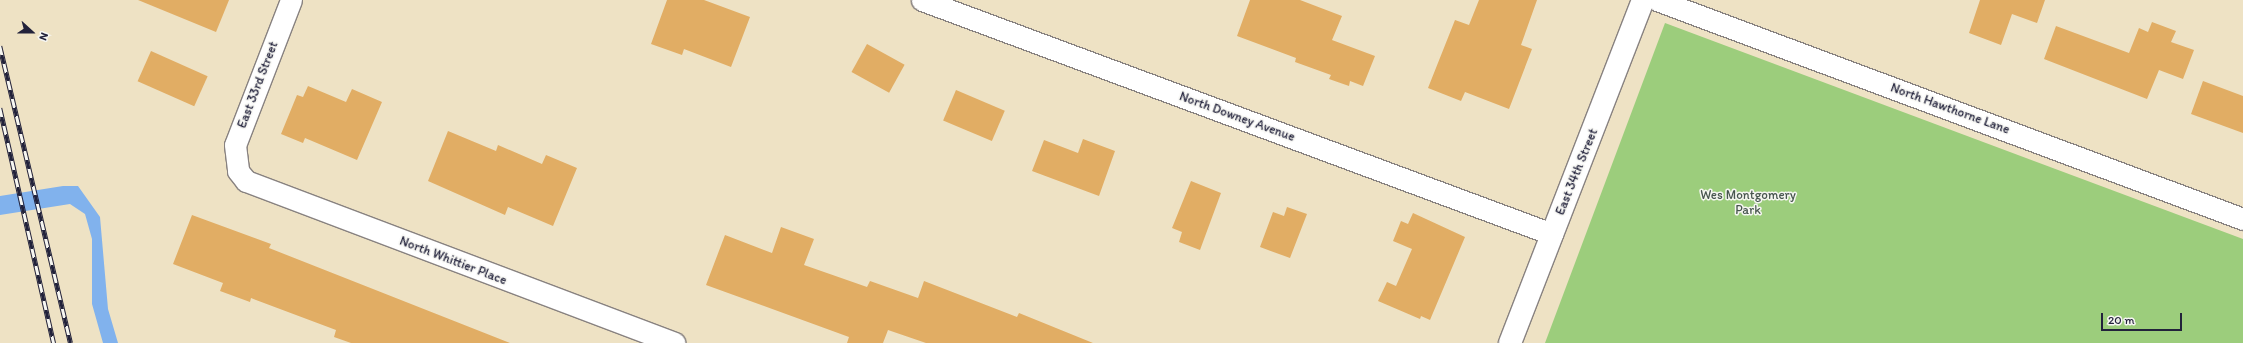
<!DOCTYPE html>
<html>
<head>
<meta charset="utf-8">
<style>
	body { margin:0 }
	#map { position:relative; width:2243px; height:343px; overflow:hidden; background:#eee2c4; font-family:Itim,sans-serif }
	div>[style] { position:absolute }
	.green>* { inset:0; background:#9ccd7c }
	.water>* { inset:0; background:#81b2ed }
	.building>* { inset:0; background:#e1ad64; transform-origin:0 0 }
	.roads { filter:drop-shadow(1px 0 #888280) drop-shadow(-1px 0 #888280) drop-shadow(0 1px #888280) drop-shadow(0 -1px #888280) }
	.street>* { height:21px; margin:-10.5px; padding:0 10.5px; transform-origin:10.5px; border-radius:10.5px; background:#fff }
	.secondary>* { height:22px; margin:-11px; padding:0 11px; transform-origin:11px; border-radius:11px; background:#fff }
	.rail>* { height:4.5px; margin-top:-2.25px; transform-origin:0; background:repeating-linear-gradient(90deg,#f6f6f2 0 9px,#22223b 0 18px); box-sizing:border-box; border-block:1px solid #22223b }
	span { translate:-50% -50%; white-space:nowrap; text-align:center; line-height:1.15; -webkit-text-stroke:3px #f6f6f2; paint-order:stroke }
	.street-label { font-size:13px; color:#22223b }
	.park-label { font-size:13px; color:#47554e }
	.north { position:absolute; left:12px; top:12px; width:40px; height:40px; -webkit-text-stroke:3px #f6f6f2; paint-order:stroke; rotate:111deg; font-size:11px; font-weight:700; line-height:16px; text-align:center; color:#22223b }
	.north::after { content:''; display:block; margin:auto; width:14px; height:18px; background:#22223b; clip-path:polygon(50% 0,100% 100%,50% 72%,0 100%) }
	.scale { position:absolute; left:2101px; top:313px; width:81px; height:18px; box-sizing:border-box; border:2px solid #22223b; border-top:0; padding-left:5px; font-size:12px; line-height:14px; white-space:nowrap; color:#22223b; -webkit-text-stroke:3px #f6f6f2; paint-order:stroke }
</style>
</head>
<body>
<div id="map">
	<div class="green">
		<i style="clip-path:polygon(1665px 23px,2243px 239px,2243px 343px,1545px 343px)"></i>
	</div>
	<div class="water">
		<i style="clip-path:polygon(63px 186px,78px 186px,100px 217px,108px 309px,118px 343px,103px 343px,92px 304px,92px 239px,85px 214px,70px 204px,0 215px,0 196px)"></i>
	</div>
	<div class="building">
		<i style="clip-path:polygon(138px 0,229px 0,216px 32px)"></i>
		<i style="clip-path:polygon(667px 0,704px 0,750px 17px,731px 67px,684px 49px,682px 55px,651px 44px)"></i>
		<i style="clip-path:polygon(1250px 0,1300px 0,1342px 16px,1332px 40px,1375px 56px,1363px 86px,1350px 81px,1349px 86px,1329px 79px,1331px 75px,1295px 62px,1296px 58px,1237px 36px)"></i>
		<i style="clip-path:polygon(1479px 0,1537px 0,1521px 45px,1532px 49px,1509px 109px,1465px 92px,1461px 101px,1428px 88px,1455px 20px,1469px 25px)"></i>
		<i style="clip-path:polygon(1980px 0,2045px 0,2037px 23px,2012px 14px,2001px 45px,1969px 33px)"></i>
		<i style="clip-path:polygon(2152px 22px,2176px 31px,2171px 42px,2194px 50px,2183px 79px,2159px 70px,2147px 99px,2044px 59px,2056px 26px,2129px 53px,2139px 28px,2148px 32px)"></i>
		<i style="left:867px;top:44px;width:43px;height:32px;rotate:29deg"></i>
		<i style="left:151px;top:51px;width:62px;height:33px;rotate:24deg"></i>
		<i style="clip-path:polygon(2203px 81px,2243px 96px,2243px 133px,2191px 114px)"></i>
		<i style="clip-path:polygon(308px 86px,346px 102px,352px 89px,382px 102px,357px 160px,305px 138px,303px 143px,281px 134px,297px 95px,303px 97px)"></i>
		<i style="left:956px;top:90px;width:53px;height:33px;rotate:23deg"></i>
		<i style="clip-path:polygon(448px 131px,496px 151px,498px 145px,542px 164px,546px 155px,577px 168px,553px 226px,508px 207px,505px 215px,428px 181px)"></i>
		<i style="clip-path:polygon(1083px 139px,1115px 151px,1099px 196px,1032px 171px,1044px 140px,1078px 153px)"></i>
		<i style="clip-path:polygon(1191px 181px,1221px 193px,1200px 250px,1179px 242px,1182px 232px,1172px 228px)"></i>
		<i style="clip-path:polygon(1287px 207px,1307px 214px,1290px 258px,1260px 247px,1273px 212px,1284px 216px)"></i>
		<i style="clip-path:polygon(1413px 213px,1465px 237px,1430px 320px,1421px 316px,1420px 319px,1378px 301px,1387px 282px,1396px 286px,1412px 249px,1393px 241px,1401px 221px,1408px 224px)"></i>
		<i style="clip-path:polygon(192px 215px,271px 244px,269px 248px,510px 343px,351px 343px,334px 337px,336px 330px,251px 298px,250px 302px,220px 291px,223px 283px,173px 264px)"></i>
		<i style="clip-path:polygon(781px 227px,814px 239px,804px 265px,867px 287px,870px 281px,918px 298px,924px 281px,1017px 317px,1019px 313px,1093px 343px,926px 343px,888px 330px,883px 343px,847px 343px,849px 337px,706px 285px,725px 235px,772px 253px)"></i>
	</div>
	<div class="roads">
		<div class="street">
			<i style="left:291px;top:0;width:155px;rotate:111.1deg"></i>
			<i style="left:235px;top:145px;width:26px;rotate:83deg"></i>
			<i style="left:238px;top:171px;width:13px;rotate:51deg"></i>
			<i style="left:246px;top:181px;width:458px;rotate:20.7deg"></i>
			<i style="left:922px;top:0;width:672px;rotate:20.38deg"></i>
			<i style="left:1657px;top:0;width:626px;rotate:20.49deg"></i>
		</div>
		<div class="secondary">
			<i style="left:1510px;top:343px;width:368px;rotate:-68.8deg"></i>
		</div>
	</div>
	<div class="rail">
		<i style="left:0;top:46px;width:305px;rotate:76.6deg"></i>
		<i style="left:0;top:108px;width:241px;rotate:77.1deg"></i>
	</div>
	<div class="street-label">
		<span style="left:258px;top:85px;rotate:-69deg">East 33rd Street</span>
		<span style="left:1950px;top:109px;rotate:20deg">North Hawthorne Lane</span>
		<span style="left:1237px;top:117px;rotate:20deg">North Downey Avenue</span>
		<span style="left:1577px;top:172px;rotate:-68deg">East 34th Street</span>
		<span style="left:453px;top:261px;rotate:21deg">North Whittier Place</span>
	</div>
	<div class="park-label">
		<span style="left:1748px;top:203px">Wes Montgomery<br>Park</span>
	</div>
	<div class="north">N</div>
	<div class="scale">20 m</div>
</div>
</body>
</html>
